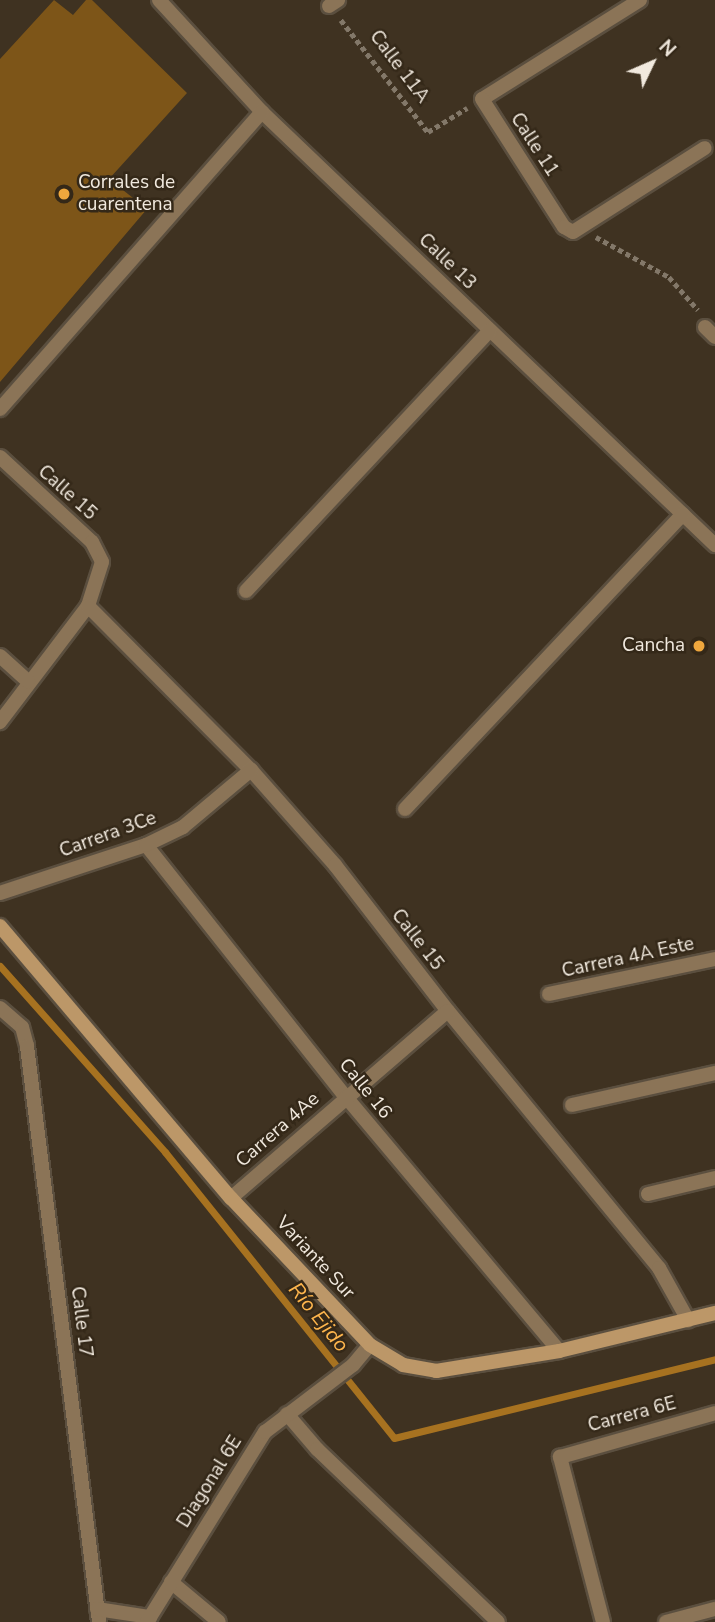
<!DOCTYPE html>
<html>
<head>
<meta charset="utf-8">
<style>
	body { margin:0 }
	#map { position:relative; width:715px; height:1622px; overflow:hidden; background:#3f3221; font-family:"Nunito Sans",sans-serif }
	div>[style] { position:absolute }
	.stream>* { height:7px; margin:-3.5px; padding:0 3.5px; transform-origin:3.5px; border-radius:3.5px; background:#a77220 }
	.building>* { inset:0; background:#7d5518 }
	.path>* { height:4.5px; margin-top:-2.25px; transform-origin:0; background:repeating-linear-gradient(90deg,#837869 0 5px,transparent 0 8.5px) }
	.roads { filter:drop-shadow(2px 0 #5b4f3f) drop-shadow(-2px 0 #5b4f3f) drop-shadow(0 2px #5b4f3f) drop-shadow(0 -2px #5b4f3f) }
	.minor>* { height:14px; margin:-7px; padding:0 7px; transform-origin:7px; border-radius:7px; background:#8b7457 }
	.secondary>* { height:14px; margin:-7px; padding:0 7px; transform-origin:7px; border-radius:7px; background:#bc9768 }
	.dots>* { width:19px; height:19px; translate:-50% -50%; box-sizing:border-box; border:4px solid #342818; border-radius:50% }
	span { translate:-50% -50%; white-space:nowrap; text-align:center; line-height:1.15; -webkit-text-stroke:5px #342818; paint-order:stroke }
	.street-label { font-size:19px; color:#f1e9de }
	.poi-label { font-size:19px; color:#f1e9de }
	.left { translate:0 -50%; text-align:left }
	.right { translate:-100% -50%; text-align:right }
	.water-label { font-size:21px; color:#fdb54d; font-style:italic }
	.north { position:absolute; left:617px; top:28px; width:70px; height:70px; -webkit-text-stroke:5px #342818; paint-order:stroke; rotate:46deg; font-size:19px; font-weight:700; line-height:28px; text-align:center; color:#f1e9de }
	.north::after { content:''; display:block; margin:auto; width:24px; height:32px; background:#f1e9de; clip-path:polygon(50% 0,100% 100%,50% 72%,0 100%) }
</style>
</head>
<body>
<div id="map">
	<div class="stream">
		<i style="left:0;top:966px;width:249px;rotate:48.4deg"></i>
		<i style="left:165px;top:1152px;width:366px;rotate:51.3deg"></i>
		<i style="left:394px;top:1438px;width:331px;rotate:-13.8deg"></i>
	</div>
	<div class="building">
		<i style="clip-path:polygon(54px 0,73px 15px,86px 0,92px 0,187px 93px,109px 179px,147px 209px,0 382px,0 59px)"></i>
	</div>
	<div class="path">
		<i style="left:341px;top:20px;width:142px;rotate:52.2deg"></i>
		<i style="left:428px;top:132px;width:46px;rotate:-31.6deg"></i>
		<i style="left:596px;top:237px;width:83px;rotate:28.7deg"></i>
		<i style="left:669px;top:277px;width:44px;rotate:48.7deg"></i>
	</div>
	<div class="roads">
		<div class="minor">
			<i style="left:159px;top:0;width:152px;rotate:47.4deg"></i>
			<i style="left:262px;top:112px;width:627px;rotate:43.71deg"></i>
			<i style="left:640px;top:0;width:186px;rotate:147.9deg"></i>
			<i style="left:482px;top:99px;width:152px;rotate:57.4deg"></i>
			<i style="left:564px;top:227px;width:10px;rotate:29deg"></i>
			<i style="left:573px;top:232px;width:156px;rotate:-32.5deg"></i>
			<i style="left:329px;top:6px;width:11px;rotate:-34deg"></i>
			<i style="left:705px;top:327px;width:14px;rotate:45deg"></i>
			<i style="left:0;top:409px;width:396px;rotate:-48.6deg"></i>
			<i style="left:0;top:457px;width:125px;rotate:42.7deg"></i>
			<i style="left:92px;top:542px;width:22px;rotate:63deg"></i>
			<i style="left:102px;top:562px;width:46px;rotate:107.7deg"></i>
			<i style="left:88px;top:606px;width:146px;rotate:127.2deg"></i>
			<i style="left:246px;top:591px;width:357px;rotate:-46.9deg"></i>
			<i style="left:88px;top:606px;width:231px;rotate:45.2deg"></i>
			<i style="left:251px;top:770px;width:127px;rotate:48.5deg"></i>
			<i style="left:335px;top:865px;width:185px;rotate:52.3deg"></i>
			<i style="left:448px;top:1011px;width:333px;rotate:50.6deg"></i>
			<i style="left:659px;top:1268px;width:60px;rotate:60.9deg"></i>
			<i style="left:0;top:656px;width:38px;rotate:42deg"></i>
			<i style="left:405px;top:809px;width:405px;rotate:-46.7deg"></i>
			<i style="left:146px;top:845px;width:322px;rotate:51.6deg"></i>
			<i style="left:346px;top:1097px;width:331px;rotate:50deg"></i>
			<i style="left:0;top:893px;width:154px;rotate:-18.2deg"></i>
			<i style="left:146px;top:845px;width:41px;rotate:-25.9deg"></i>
			<i style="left:183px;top:827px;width:89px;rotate:-40deg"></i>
			<i style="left:549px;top:994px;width:170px;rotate:-11.9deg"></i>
			<i style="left:0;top:1008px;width:29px;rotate:41deg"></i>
			<i style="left:22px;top:1027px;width:20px;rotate:75deg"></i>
			<i style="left:27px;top:1046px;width:580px;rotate:82.87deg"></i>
			<i style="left:572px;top:1105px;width:147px;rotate:-12.6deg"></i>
			<i style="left:648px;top:1194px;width:69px;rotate:-13.4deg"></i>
			<i style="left:231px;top:1198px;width:286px;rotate:-40.8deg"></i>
			<i style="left:287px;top:1414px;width:46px;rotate:49.4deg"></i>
			<i style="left:317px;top:1449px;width:250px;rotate:43.7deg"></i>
			<i style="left:171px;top:1582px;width:62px;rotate:39.8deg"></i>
			<i style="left:97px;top:1609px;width:54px;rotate:8.6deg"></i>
			<i style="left:147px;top:1622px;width:224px;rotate:-58.2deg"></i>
			<i style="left:265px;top:1432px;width:111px;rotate:-37.3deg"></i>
			<i style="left:353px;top:1365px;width:26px;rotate:-50deg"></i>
			<i style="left:603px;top:1622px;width:171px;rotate:-104.6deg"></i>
			<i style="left:560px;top:1457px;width:161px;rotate:-15.8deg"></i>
			<i style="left:666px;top:1622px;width:51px;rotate:-14.9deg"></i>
		</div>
		<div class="secondary">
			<i style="left:0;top:926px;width:357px;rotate:49.7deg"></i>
			<i style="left:231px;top:1198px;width:202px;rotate:46.6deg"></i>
			<i style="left:370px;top:1345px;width:39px;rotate:31deg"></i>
			<i style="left:403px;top:1365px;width:34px;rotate:10deg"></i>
			<i style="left:436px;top:1371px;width:125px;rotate:-9.2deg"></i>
			<i style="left:559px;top:1351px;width:161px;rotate:-13.7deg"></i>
		</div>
	</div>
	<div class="dots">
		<i style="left:64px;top:194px;background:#efa73d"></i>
		<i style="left:699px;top:646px;background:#efa73d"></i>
	</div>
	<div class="street-label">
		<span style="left:399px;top:67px;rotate:53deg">Calle 11A</span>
		<span style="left:534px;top:145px;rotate:57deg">Calle 11</span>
		<span style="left:447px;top:262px;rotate:44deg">Calle 13</span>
		<span style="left:67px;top:493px;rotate:42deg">Calle 15</span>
		<span style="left:108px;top:835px;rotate:-20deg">Carrera 3Ce</span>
		<span style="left:417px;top:940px;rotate:52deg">Calle 15</span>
		<span style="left:628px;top:958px;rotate:-12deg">Carrera 4A Este</span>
		<span style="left:365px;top:1089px;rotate:51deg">Calle 16</span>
		<span style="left:278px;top:1130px;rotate:-41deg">Carrera 4Ae</span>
		<span style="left:315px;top:1258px;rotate:47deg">Variante Sur</span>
		<span style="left:81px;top:1322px;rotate:83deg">Calle 17</span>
		<span style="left:632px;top:1415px;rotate:-15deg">Carrera 6E</span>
		<span style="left:210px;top:1482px;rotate:-58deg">Diagonal 6E</span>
	</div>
	<div class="poi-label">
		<span class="left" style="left:78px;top:194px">Corrales de<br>cuarentena</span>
		<span class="right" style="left:685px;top:646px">Cancha</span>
	</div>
	<div class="water-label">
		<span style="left:319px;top:1317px;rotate:51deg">Río Ejido</span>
	</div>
	<div class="north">N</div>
</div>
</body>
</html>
